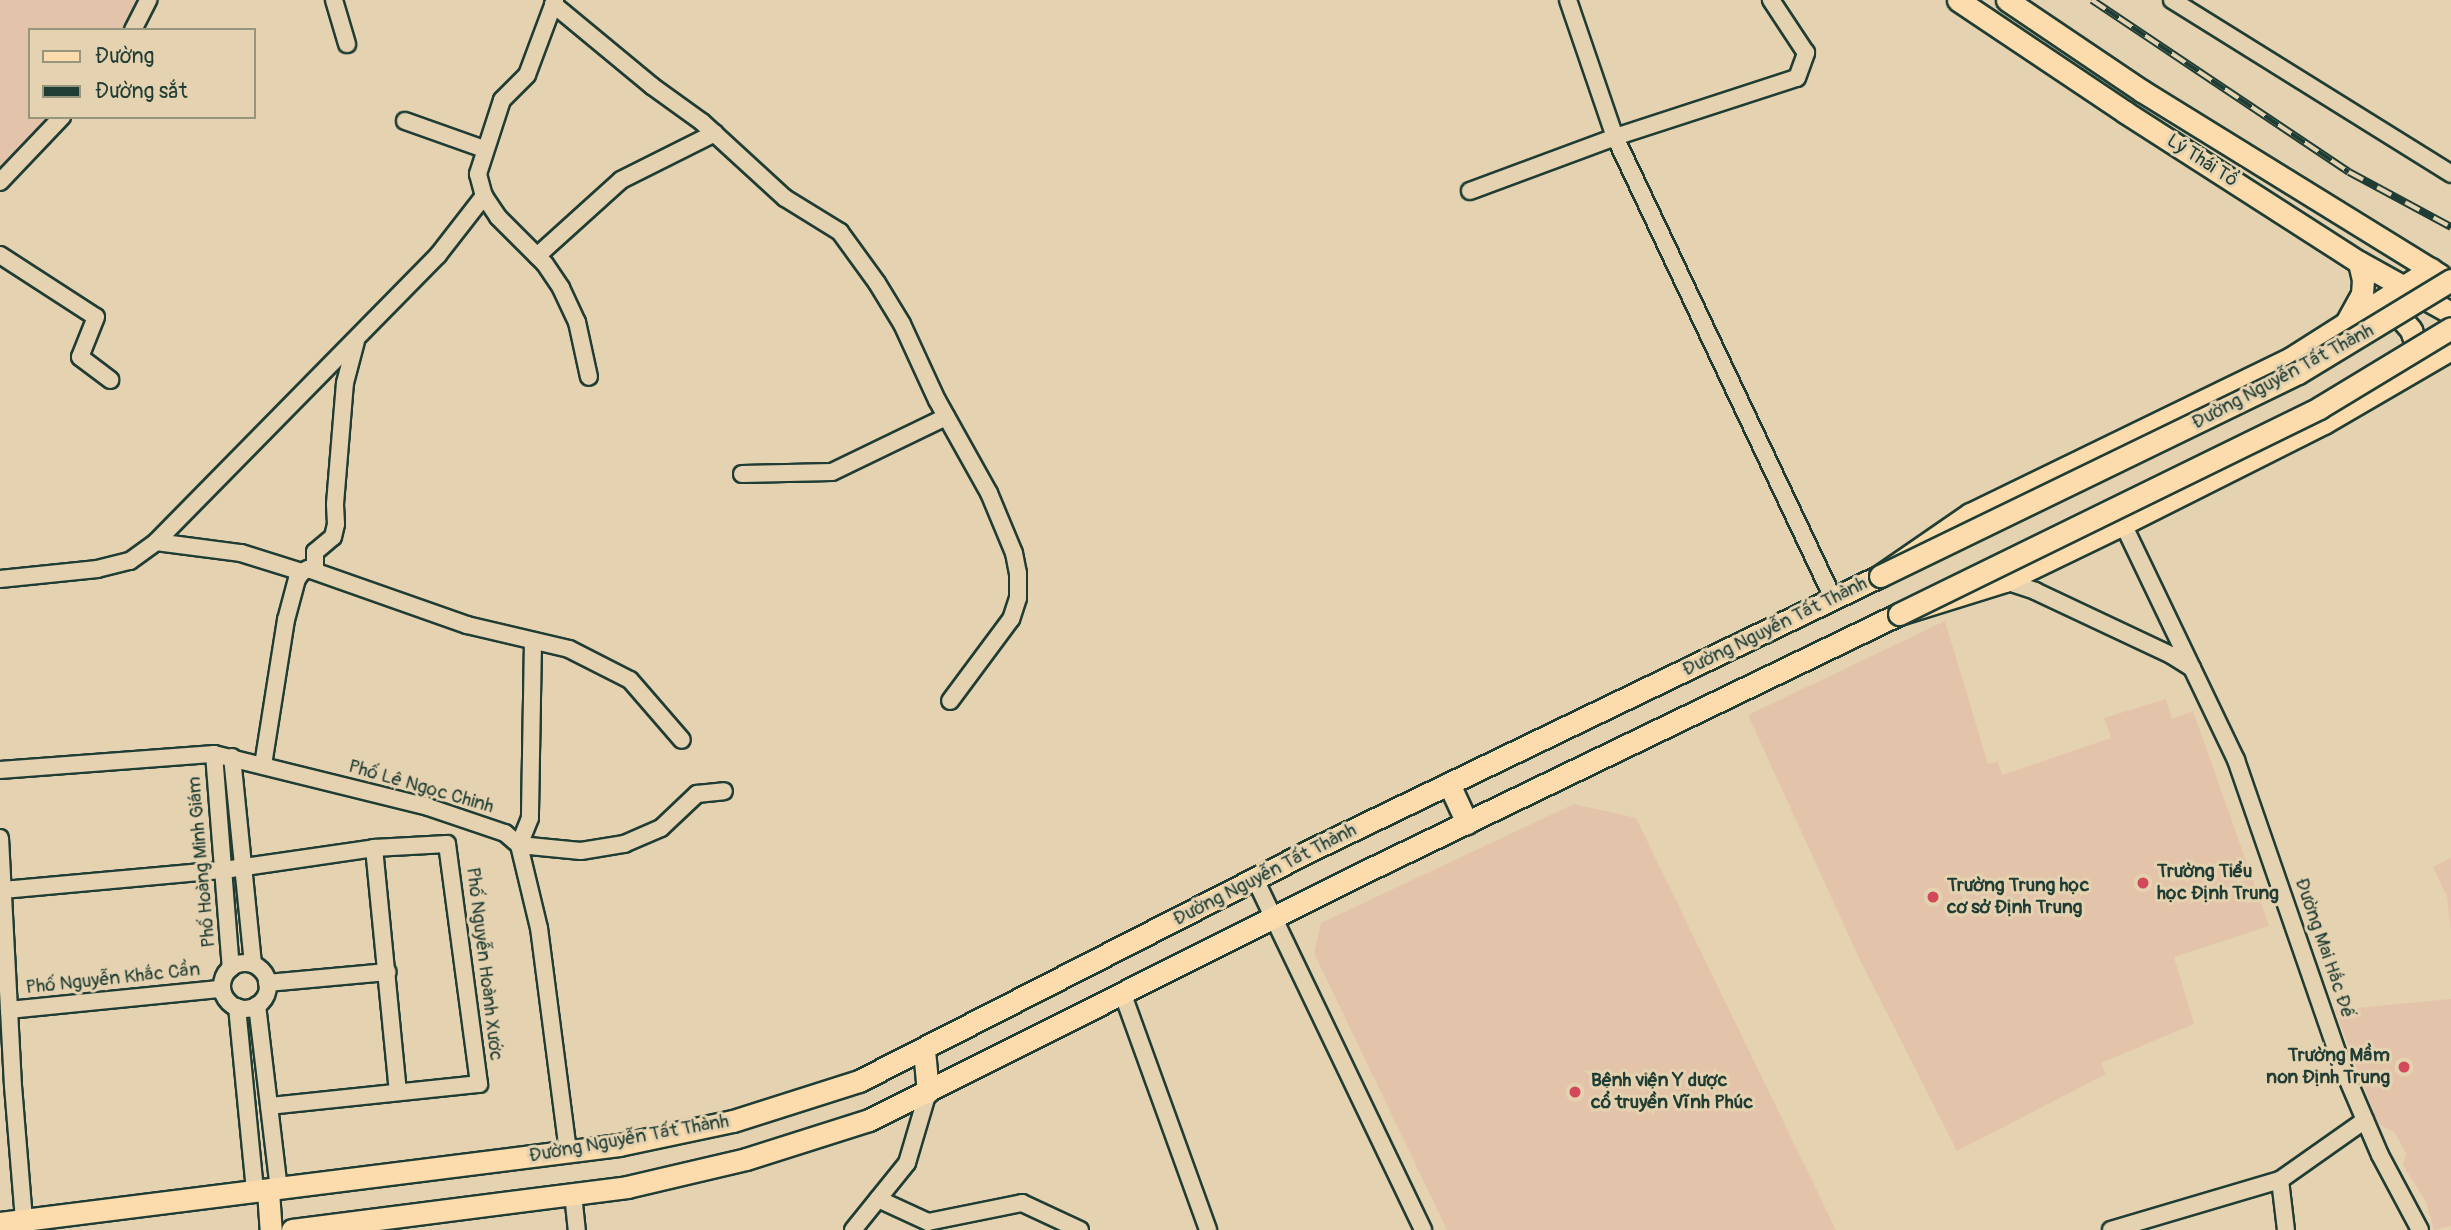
<!DOCTYPE html>
<html>
<head>
<meta charset="utf-8">
<style>
	body { margin:0 }
	#map { position:relative; width:2451px; height:1230px; overflow:hidden; background:#e5d2b0; font-family:Pangolin,sans-serif }
	div>[style] { position:absolute }
	.built>* { inset:0; background:#e3c4ab }
	.roads { filter:drop-shadow(2px 0 #1f3d34) drop-shadow(-2px 0 #1f3d34) drop-shadow(0 2px #1f3d34) drop-shadow(0 -2px #1f3d34) }
	.minor>* { height:16px; margin:-8px; padding:0 8px; transform-origin:8px; border-radius:8px; background:#e5d2b0 }
	.minor>.ring { margin:-8px; padding:0; box-sizing:content-box; background:none; border:16px solid #e5d2b0; border-radius:50% }
	.major>* { height:21px; margin:-10.5px; padding:0 10.5px; transform-origin:10.5px; border-radius:10.5px; background:#fcdcac }
	.rail>* { height:8px; margin-top:-4px; transform-origin:0; background:repeating-linear-gradient(90deg,#e5d2b0 0 16px,#1f3d34 0 32px); box-sizing:border-box; border-block:2px solid #1f3d34 }
	.bridges { filter:drop-shadow(2px 0 #1f3d34) drop-shadow(-2px 0 #1f3d34) drop-shadow(0 2px #1f3d34) drop-shadow(0 -2px #1f3d34) }
	.major-bridge>* { height:21px; margin:-10.5px; padding:0 10.5px; transform-origin:10.5px; border-radius:10.5px; background:#fcdcac }
	.dots>* { width:19px; height:19px; translate:-50% -50%; box-sizing:border-box; border:4px solid #e5d2b0; border-radius:50% }
	span { translate:-50% -50%; white-space:nowrap; text-align:center; line-height:1.15; -webkit-text-stroke:6px #e5d2b0; paint-order:stroke }
	.street-label { font-size:19px; color:#1f3d34 }
	.poi-label { font-size:19px; color:#1f3d34; font-weight:700 }
	.left { translate:0 -50%; text-align:left }
	.right { translate:-100% -50%; text-align:right }
	.legend { position:absolute; left:28px; top:28px; width:228px; height:91px; box-sizing:border-box; background:#e5d2b0; border:2px solid #96967e; margin:0; padding:9px 12px; list-style:none; font-size:21px; color:#1f3d34 }
	.legend li { display:flex; align-items:center; gap:14px; height:35px }
	.legend b { width:35px; border:2px solid #96967e }
</style>
</head>
<body>
<div id="map">
	<div class="built">
		<i style="clip-path:polygon(0 0,140px 0,120px 30px,30px 30px,30px 117px,48px 117px,0 168px)"></i>
		<i style="clip-path:polygon(1945px 621px,1988px 764px,1998px 762px,2002px 775px,2111px 738px,2104px 718px,2166px 699px,2172px 719px,2193px 711px,2269px 926px,2174px 957px,2194px 1024px,2101px 1063px,2106px 1074px,1957px 1151px,1859px 958px,1748px 715px)"></i>
		<i style="clip-path:polygon(1574px 804px,1636px 818px,1836px 1230px,1447px 1230px,1314px 953px,1321px 923px)"></i>
		<i style="clip-path:polygon(2451px 858px,2451px 929px,2447px 897px,2433px 867px)"></i>
		<i style="clip-path:polygon(2451px 999px,2451px 1226px,2434px 1230px,2426px 1202px,2403px 1165px,2406px 1153px,2394px 1132px,2378px 1124px,2335px 1010px)"></i>
	</div>
	<div class="roads">
		<div class="minor">
			<i style="left:334px;top:0;width:46px;rotate:73.5deg"></i>
			<i style="left:555px;top:0;width:80px;rotate:110.5deg"></i>
			<i style="left:527px;top:75px;width:35px;rotate:135deg"></i>
			<i style="left:502px;top:100px;width:78px;rotate:108deg"></i>
			<i style="left:478px;top:174px;width:23px;rotate:75deg"></i>
			<i style="left:484px;top:196px;width:25px;rotate:56deg"></i>
			<i style="left:498px;top:217px;width:66px;rotate:45deg"></i>
			<i style="left:545px;top:264px;width:29px;rotate:56deg"></i>
			<i style="left:561px;top:288px;width:38px;rotate:65deg"></i>
			<i style="left:577px;top:322px;width:56px;rotate:77.7deg"></i>
			<i style="left:1568px;top:0;width:145px;rotate:71.1deg"></i>
			<i style="left:1615px;top:137px;width:510px;rotate:64.69deg"></i>
			<i style="left:2172px;top:0;width:329px;rotate:31.9deg"></i>
			<i style="left:553px;top:4px;width:129px;rotate:39.6deg"></i>
			<i style="left:652px;top:86px;width:62px;rotate:35.8deg"></i>
			<i style="left:702px;top:122px;width:113px;rotate:42.5deg"></i>
			<i style="left:785px;top:198px;width:65px;rotate:31.7deg"></i>
			<i style="left:840px;top:232px;width:63px;rotate:54deg"></i>
			<i style="left:877px;top:283px;width:48px;rotate:58.6deg"></i>
			<i style="left:902px;top:324px;width:84px;rotate:65.3deg"></i>
			<i style="left:937px;top:400px;width:107px;rotate:60.8deg"></i>
			<i style="left:989px;top:493px;width:65px;rotate:67.4deg"></i>
			<i style="left:1014px;top:553px;width:20px;rotate:79deg"></i>
			<i style="left:1018px;top:573px;width:25px;rotate:90deg"></i>
			<i style="left:1018px;top:598px;width:22px;rotate:108deg"></i>
			<i style="left:1011px;top:619px;width:102px;rotate:126.6deg"></i>
			<i style="left:133px;top:30px;width:34px;rotate:-63deg"></i>
			<i style="left:405px;top:121px;width:84px;rotate:19.5deg"></i>
			<i style="left:0;top:182px;width:90px;rotate:-46.4deg"></i>
			<i style="left:1470px;top:191px;width:155px;rotate:-20.4deg"></i>
			<i style="left:1615px;top:137px;width:191px;rotate:-18deg"></i>
			<i style="left:1797px;top:78px;width:27px;rotate:-70deg"></i>
			<i style="left:1806px;top:53px;width:64px;rotate:-123.4deg"></i>
			<i style="left:0;top:255px;width:114px;rotate:32.9deg"></i>
			<i style="left:96px;top:317px;width:43px;rotate:111.8deg"></i>
			<i style="left:80px;top:357px;width:38px;rotate:37deg"></i>
			<i style="left:537px;top:256px;width:113px;rotate:-42.1deg"></i>
			<i style="left:621px;top:180px;width:105px;rotate:-26.6deg"></i>
			<i style="left:742px;top:474px;width:90px;rotate:-1.3deg"></i>
			<i style="left:832px;top:472px;width:127px;rotate:-25.8deg"></i>
			<i style="left:2123px;top:524px;width:262px;rotate:64.4deg"></i>
			<i style="left:2236px;top:760px;width:322px;rotate:70.9deg"></i>
			<i style="left:2341px;top:1064px;width:99px;rotate:66.8deg"></i>
			<i style="left:2380px;top:1155px;width:85px;rotate:61.9deg"></i>
			<i style="left:156px;top:542px;width:86px;rotate:7.4deg"></i>
			<i style="left:241px;top:553px;width:64px;rotate:17.3deg"></i>
			<i style="left:315px;top:571px;width:19px;rotate:-90deg"></i>
			<i style="left:315px;top:552px;width:23px;rotate:-40deg"></i>
			<i style="left:333px;top:537px;width:13px;rotate:-77deg"></i>
			<i style="left:336px;top:524px;width:20px;rotate:-93deg"></i>
			<i style="left:335px;top:504px;width:121px;rotate:-85.3deg"></i>
			<i style="left:345px;top:383px;width:43px;rotate:-75.3deg"></i>
			<i style="left:0;top:579px;width:98px;rotate:-5.9deg"></i>
			<i style="left:97px;top:569px;width:34px;rotate:-14deg"></i>
			<i style="left:130px;top:561px;width:32px;rotate:-36deg"></i>
			<i style="left:156px;top:542px;width:402px;rotate:-45.5deg"></i>
			<i style="left:438px;top:255px;width:75px;rotate:-52.1deg"></i>
			<i style="left:2005px;top:581px;width:32px;rotate:18deg"></i>
			<i style="left:2035px;top:591px;width:150px;rotate:25.2deg"></i>
			<i style="left:2171px;top:655px;width:25px;rotate:32deg"></i>
			<i style="left:533px;top:641px;width:177px;rotate:91deg"></i>
			<i style="left:530px;top:818px;width:29px;rotate:112deg"></i>
			<i style="left:519px;top:845px;width:62px;rotate:5.5deg"></i>
			<i style="left:581px;top:851px;width:44px;rotate:-9.2deg"></i>
			<i style="left:624px;top:844px;width:40px;rotate:-23.4deg"></i>
			<i style="left:661px;top:828px;width:50px;rotate:-43.4deg"></i>
			<i style="left:697px;top:794px;width:27px;rotate:-6deg"></i>
			<i style="left:214px;top:754px;width:215px;rotate:85.5deg"></i>
			<i style="left:232px;top:757px;width:208px;rotate:84.2deg"></i>
			<i style="left:263px;top:765px;width:147px;rotate:-81deg"></i>
			<i style="left:286px;top:620px;width:42px;rotate:-75deg"></i>
			<i style="left:297px;top:579px;width:9px;rotate:-54deg"></i>
			<i style="left:302px;top:572px;width:7px;rotate:-27deg"></i>
			<i style="left:308px;top:569px;width:169px;rotate:19.4deg"></i>
			<i style="left:467px;top:625px;width:105px;rotate:13.2deg"></i>
			<i style="left:569px;top:649px;width:68px;rotate:26.9deg"></i>
			<i style="left:630px;top:680px;width:79px;rotate:49.1deg"></i>
			<i style="left:0;top:770px;width:215px;rotate:-4.3deg"></i>
			<i style="left:214px;top:754px;width:220px;rotate:13.9deg"></i>
			<i style="left:428px;top:807px;width:81px;rotate:18.7deg"></i>
			<i style="left:505px;top:833px;width:18px;rotate:41deg"></i>
			<i style="left:519px;top:845px;width:85px;rotate:76.5deg"></i>
			<i style="left:539px;top:928px;width:226px;rotate:82.6deg"></i>
			<i style="left:0;top:838px;width:248px;rotate:87deg"></i>
			<i style="left:13px;top:1086px;width:134px;rotate:85.3deg"></i>
			<i style="left:374px;top:848px;width:245px;rotate:84.4deg"></i>
			<i style="left:1255px;top:879px;width:389px;rotate:64.4deg"></i>
			<i style="left:3px;top:890px;width:222px;rotate:-5.2deg"></i>
			<i style="left:224px;top:870px;width:152px;rotate:-8.3deg"></i>
			<i style="left:374px;top:848px;width:73px;rotate:-3.1deg"></i>
			<i style="left:447px;top:844px;width:242px;rotate:82.4deg"></i>
			<i style="left:479px;top:1084px;width:211px;rotate:174deg"></i>
			<i class="ring" style="left:222px;top:963px;width:30px;height:30px"></i>
			<i style="left:267px;top:983px;width:121px;rotate:-5.2deg"></i>
			<i style="left:1122px;top:992px;width:253px;rotate:70.1deg"></i>
			<i style="left:257px;top:1005px;width:186px;rotate:83.2deg"></i>
			<i style="left:237px;top:1007px;width:186px;rotate:84.4deg"></i>
			<i style="left:9px;top:1010px;width:213px;rotate:-5.7deg"></i>
			<i style="left:2280px;top:1180px;width:50px;rotate:83.2deg"></i>
			<i style="left:573px;top:1194px;width:36px;rotate:84deg"></i>
			<i style="left:878px;top:1199px;width:55px;rotate:24.7deg"></i>
			<i style="left:928px;top:1222px;width:96px;rotate:-11.4deg"></i>
			<i style="left:1022px;top:1203px;width:64px;rotate:25deg"></i>
			<i style="left:853px;top:1230px;width:86px;rotate:-51.1deg"></i>
			<i style="left:907px;top:1163px;width:74px;rotate:-73.5deg"></i>
			<i style="left:2111px;top:1230px;width:176px;rotate:-16.5deg"></i>
			<i style="left:2280px;top:1180px;width:104px;rotate:-35.2deg"></i>
		</div>
		<div class="major">
			<i style="left:1958px;top:0;width:201px;rotate:33.8deg"></i>
			<i style="left:2125px;top:112px;width:278px;rotate:32.7deg"></i>
			<i style="left:2359px;top:262px;width:105px;rotate:29deg"></i>
			<i style="left:2007px;top:0;width:163px;rotate:34deg"></i>
			<i style="left:2142px;top:91px;width:350px;rotate:31.7deg"></i>
			<i style="left:2380px;top:308px;width:21px;rotate:23deg"></i>
			<i style="left:2399px;top:316px;width:18px;rotate:49deg"></i>
			<i style="left:2411px;top:330px;width:18px;rotate:71deg"></i>
			<i style="left:2417px;top:347px;width:19px;rotate:99deg"></i>
			<i style="left:2347px;top:321px;width:31px;rotate:-61deg"></i>
			<i style="left:2362px;top:294px;width:14px;rotate:-86deg"></i>
			<i style="left:2363px;top:280px;width:18px;rotate:-103deg"></i>
			<i style="left:1449px;top:784px;width:43px;rotate:65.2deg"></i>
			<i style="left:924px;top:1050px;width:42px;rotate:84.6deg"></i>
			<i style="left:268px;top:1191px;width:39px;rotate:86deg"></i>
			<i style="left:0;top:1223px;width:624px;rotate:-7.18deg"></i>
			<i style="left:619px;top:1145px;width:116px;rotate:-11.9deg"></i>
			<i style="left:733px;top:1121px;width:132px;rotate:-17.6deg"></i>
			<i style="left:859px;top:1081px;width:505px;rotate:-27.07deg"></i>
			<i style="left:1309px;top:851px;width:634px;rotate:-25.72deg"></i>
			<i style="left:1880px;top:576px;width:109px;rotate:-34.6deg"></i>
			<i style="left:1970px;top:514px;width:357px;rotate:-25.9deg"></i>
			<i style="left:2291px;top:358px;width:166px;rotate:-32.4deg"></i>
			<i style="left:292px;top:1230px;width:338px;rotate:-7.3deg"></i>
			<i style="left:627px;top:1187px;width:122px;rotate:-13.2deg"></i>
			<i style="left:746px;top:1159px;width:129px;rotate:-17.6deg"></i>
			<i style="left:869px;top:1120px;width:551px;rotate:-26.61deg"></i>
			<i style="left:1362px;top:873px;width:596px;rotate:-25.75deg"></i>
			<i style="left:1899px;top:614px;width:111px;rotate:-17.3deg"></i>
			<i style="left:2005px;top:581px;width:131px;rotate:-25.8deg"></i>
			<i style="left:2123px;top:524px;width:225px;rotate:-26.7deg"></i>
			<i style="left:2324px;top:423px;width:147px;rotate:-30.2deg"></i>
		</div>
	</div>
	<div class="rail">
		<i style="left:2092px;top:0;width:309px;rotate:33.8deg"></i>
		<i style="left:2349px;top:172px;width:116px;rotate:28.3deg"></i>
	</div>
	<div class="bridges">
		<div class="major-bridge">
			<i style="left:1880px;top:576px;width:465px;rotate:-25.9deg"></i>
			<i style="left:2298px;top:373px;width:179px;rotate:-31.3deg"></i>
			<i style="left:1899px;top:614px;width:468px;rotate:-26.1deg"></i>
			<i style="left:2319px;top:408px;width:154px;rotate:-31.2deg"></i>
		</div>
	</div>
	<div class="dots">
		<i style="left:2143px;top:883px;background:#d1495b"></i>
		<i style="left:1933px;top:897px;background:#d1495b"></i>
		<i style="left:2404px;top:1067px;background:#d1495b"></i>
		<i style="left:1575px;top:1092px;background:#d1495b"></i>
	</div>
	<div class="street-label">
		<span style="left:2202px;top:161px;rotate:33deg">Lý Thái Tổ</span>
		<span style="left:2283px;top:377px;rotate:-28deg">Đường Nguyễn Tất Thành</span>
		<span style="left:1775px;top:627px;rotate:-26deg">Đường Nguyễn Tất Thành</span>
		<span style="left:421px;top:787px;rotate:16deg">Phố Lê Ngọc Chinh</span>
		<span style="left:202px;top:862px;rotate:-95deg">Phố Hoàng Minh Giám</span>
		<span style="left:1265px;top:875px;rotate:-27deg">Đường Nguyễn Tất Thành</span>
		<span style="left:2324px;top:948px;rotate:71deg">Đường Mai Hắc Đế</span>
		<span style="left:484px;top:964px;rotate:83deg">Phố Nguyễn Hoành Xước</span>
		<span style="left:113px;top:979px;rotate:-6deg">Phố Nguyễn Khắc Cần</span>
		<span style="left:629px;top:1139px;rotate:-10deg">Đường Nguyễn Tất Thành</span>
	</div>
	<div class="poi-label">
		<span class="left" style="left:2157px;top:883px">Trường Tiểu<br>học Định Trung</span>
		<span class="left" style="left:1947px;top:897px">Trường Trung học<br>cơ sở Định Trung</span>
		<span class="right" style="left:2390px;top:1067px">Trường Mầm<br>non Định Trung</span>
		<span class="left" style="left:1591px;top:1092px">Bệnh viện Y dược<br>cổ truyền Vĩnh Phúc</span>
	</div>
	<ul class="legend">
	<li><b style="height:9px;background:#fcdcac"></b>Đường</li>
	<li><b style="height:9px;background:#1f3d34"></b>Đường sắt</li>
	</ul>
</div>
</body>
</html>
